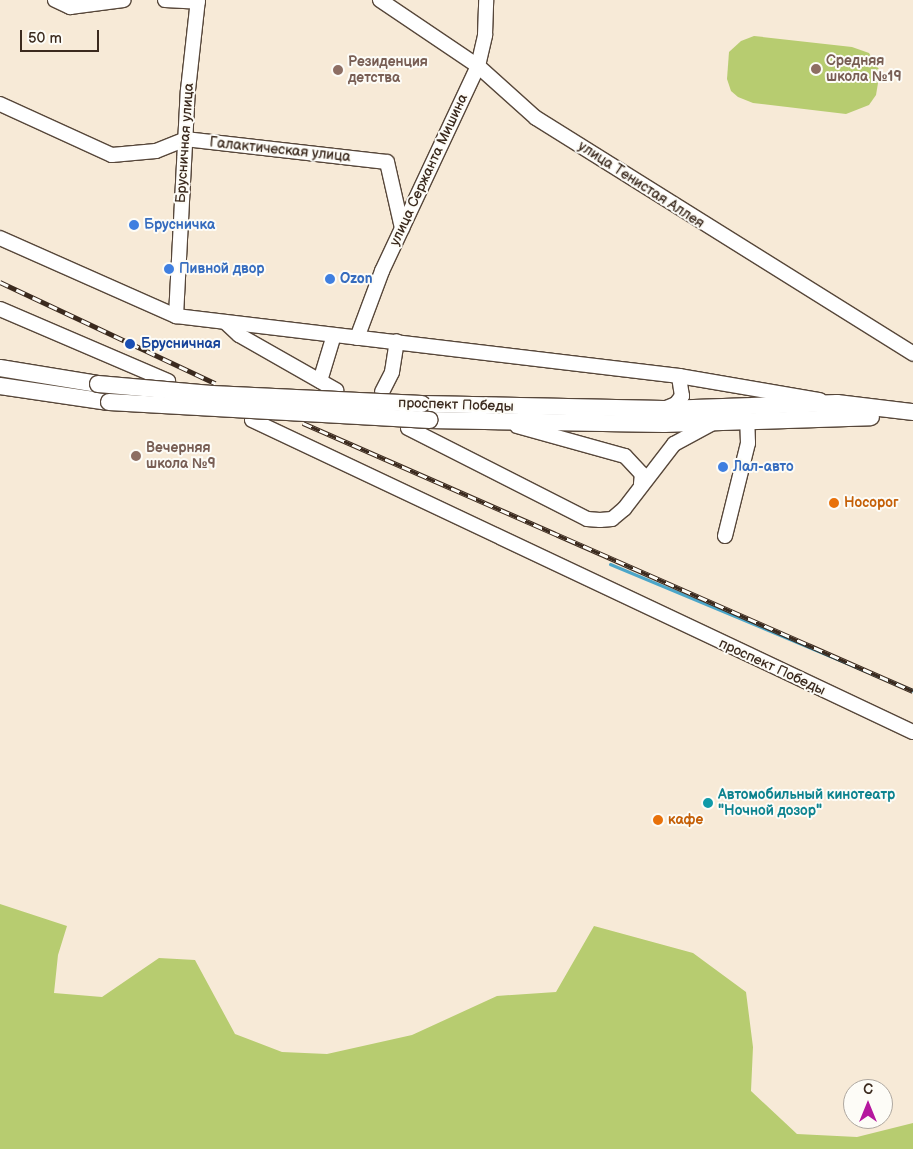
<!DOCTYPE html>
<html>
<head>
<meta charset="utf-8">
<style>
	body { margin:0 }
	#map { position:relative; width:913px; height:1149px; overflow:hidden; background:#f7ead7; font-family:"Balsamiq Sans",sans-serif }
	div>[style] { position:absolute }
	.green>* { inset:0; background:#b7cc70 }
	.stream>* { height:3px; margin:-1.5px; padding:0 1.5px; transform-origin:1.5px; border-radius:1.5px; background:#4ca6c9 }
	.roads { filter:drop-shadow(1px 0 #57473a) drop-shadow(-1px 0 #57473a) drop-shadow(0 1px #57473a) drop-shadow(0 -1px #57473a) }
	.minor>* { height:14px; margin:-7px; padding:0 7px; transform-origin:7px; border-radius:7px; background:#fff }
	.major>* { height:16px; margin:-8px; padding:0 8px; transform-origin:8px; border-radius:8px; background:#fff }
	.rail>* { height:5px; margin-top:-2.5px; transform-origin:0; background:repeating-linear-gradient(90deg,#fdfcf7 0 9px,#3b2a1e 0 18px); box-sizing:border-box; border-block:1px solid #3b2a1e }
	.bridges { filter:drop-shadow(1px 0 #57473a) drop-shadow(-1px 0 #57473a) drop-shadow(0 1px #57473a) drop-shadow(0 -1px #57473a) }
	.major-bridge>* { height:16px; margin:-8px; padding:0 8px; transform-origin:8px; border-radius:8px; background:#fff }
	.dots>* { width:14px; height:14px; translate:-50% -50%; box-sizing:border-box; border:2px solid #fdfcf7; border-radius:50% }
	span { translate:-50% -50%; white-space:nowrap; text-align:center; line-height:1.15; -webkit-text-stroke:4px #fdfcf7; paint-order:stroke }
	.education-label { font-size:14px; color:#785e54; font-weight:700 }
	.left { translate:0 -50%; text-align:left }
	.street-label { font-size:14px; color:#3b2a1e }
	.shop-label { font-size:14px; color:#366cbe; font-weight:700 }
	.transit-label { font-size:14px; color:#164399; font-weight:700 }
	.food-label { font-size:14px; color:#c56008; font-weight:700 }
	.culture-label { font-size:14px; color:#0d838f; font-weight:700 }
	.north { position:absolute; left:843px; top:1079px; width:50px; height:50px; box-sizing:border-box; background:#fdfcf7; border:1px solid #afa8a0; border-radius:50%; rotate:0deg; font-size:14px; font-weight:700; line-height:20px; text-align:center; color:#3b2a1e }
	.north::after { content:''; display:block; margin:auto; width:18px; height:22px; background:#b5179e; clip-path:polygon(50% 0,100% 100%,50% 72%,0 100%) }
	.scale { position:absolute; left:20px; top:30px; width:79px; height:22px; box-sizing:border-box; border:2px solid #3b2a1e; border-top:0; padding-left:6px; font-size:15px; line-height:18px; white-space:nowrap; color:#3b2a1e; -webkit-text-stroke:4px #fdfcf7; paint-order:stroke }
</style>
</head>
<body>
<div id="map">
	<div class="green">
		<i style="clip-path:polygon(754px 36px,852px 47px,869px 53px,880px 71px,876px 95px,869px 105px,846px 114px,753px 103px,738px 97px,731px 91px,727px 79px,729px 52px,741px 41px)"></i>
		<i style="clip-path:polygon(0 904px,67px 926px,58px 955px,54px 993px,102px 997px,159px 958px,195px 960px,235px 1034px,282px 1052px,327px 1054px,412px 1035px,497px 996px,556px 992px,594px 926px,693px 953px,746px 992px,753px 1047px,751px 1091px,797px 1134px,857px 1137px,913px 1123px,913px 1149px,0 1149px)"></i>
	</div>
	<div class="stream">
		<i style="left:610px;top:564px;width:329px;rotate:22.7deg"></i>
	</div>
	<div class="roads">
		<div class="minor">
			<i style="left:55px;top:0;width:17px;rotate:25deg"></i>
			<i style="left:70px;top:7px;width:54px;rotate:-7.4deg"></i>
			<i style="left:165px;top:0;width:33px;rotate:3deg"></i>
			<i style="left:380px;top:0;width:118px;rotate:34deg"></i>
			<i style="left:478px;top:66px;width:78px;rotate:41.9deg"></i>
			<i style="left:536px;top:118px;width:445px;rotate:32deg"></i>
			<i style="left:0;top:104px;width:123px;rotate:24.5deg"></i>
			<i style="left:112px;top:155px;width:44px;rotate:-5.2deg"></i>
			<i style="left:156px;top:151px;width:31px;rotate:-22deg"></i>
			<i style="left:185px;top:139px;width:203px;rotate:6.5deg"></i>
			<i style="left:387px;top:162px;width:68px;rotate:77.2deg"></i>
			<i style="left:0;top:238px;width:193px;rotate:23.9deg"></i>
			<i style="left:176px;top:316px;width:507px;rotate:6.8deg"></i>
			<i style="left:679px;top:376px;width:143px;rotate:9.7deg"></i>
			<i style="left:0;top:309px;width:183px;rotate:23.2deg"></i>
			<i style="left:176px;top:316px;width:226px;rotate:-87deg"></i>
			<i style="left:188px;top:90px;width:91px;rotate:-83.7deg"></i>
			<i style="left:225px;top:322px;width:19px;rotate:43deg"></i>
			<i style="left:239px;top:335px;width:112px;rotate:29.6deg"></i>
			<i style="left:357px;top:338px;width:72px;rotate:-69.5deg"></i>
			<i style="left:382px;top:271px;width:226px;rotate:-64.9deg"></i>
			<i style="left:478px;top:66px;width:32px;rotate:-77deg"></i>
			<i style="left:485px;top:35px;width:35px;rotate:-88deg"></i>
			<i style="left:320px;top:381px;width:48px;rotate:-73.1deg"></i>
			<i style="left:382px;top:392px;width:22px;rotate:-63deg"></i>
			<i style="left:392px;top:372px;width:31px;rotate:-81deg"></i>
			<i style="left:664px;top:409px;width:13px;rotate:-23deg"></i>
			<i style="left:676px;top:404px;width:10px;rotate:-53deg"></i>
			<i style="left:682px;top:396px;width:20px;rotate:-99deg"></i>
			<i style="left:252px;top:420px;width:731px;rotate:25.27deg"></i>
			<i style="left:517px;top:426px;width:112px;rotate:15.5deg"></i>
			<i style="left:625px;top:456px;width:25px;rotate:47deg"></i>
			<i style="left:642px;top:474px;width:10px;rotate:96deg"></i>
			<i style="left:408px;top:428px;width:201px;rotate:26.9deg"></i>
			<i style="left:587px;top:519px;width:13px;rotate:4deg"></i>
			<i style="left:600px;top:520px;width:12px;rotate:-5deg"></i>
			<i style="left:612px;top:519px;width:16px;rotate:-40deg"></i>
			<i style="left:624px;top:509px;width:82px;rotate:-52.4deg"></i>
			<i style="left:674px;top:444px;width:42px;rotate:-28.4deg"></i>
			<i style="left:725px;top:536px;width:96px;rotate:-76.1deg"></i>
			<i style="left:748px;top:443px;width:23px;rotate:-92deg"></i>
		</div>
		<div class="major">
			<i style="left:0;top:368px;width:99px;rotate:9.3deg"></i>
			<i style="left:0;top:386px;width:110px;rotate:8.4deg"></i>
			<i style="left:422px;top:404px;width:242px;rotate:1.2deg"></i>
			<i style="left:664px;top:409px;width:173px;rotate:-2deg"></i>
			<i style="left:837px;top:403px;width:77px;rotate:6.8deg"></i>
			<i style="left:429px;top:420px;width:235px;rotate:1deg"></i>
			<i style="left:664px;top:424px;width:207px;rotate:-1.9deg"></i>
		</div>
	</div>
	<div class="rail">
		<i style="left:0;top:282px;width:238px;rotate:25.2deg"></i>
		<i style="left:303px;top:423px;width:666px;rotate:23.72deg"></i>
	</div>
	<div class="bridges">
		<div class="major-bridge">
			<i style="left:98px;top:384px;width:114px;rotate:5deg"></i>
			<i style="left:212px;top:394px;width:210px;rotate:2.7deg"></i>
			<i style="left:109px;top:402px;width:321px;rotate:3.2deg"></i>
		</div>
	</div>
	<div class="dots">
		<i style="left:816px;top:69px;background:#8d6e63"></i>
		<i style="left:338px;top:70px;background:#8d6e63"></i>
		<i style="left:134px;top:225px;background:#3f7fe0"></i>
		<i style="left:169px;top:269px;background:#3f7fe0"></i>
		<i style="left:330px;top:279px;background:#3f7fe0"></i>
		<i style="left:130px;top:344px;background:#1a4fb4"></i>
		<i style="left:136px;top:456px;background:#8d6e63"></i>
		<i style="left:723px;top:467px;background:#3f7fe0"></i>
		<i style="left:834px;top:503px;background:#e8710a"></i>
		<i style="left:708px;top:803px;background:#0f9aa8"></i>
		<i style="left:658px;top:820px;background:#e8710a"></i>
	</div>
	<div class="education-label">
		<span class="left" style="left:826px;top:69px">Средняя<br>школа №19</span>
		<span class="left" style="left:348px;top:70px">Резиденция<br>детства</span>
		<span class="left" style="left:146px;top:456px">Вечерняя<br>школа №9</span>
	</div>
	<div class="street-label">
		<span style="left:185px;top:143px;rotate:-86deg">Брусничная улица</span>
		<span style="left:280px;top:150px;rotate:6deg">Галактическая улица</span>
		<span style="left:429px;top:170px;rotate:-65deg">улица Сержанта Мишина</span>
		<span style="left:641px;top:185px;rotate:33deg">улица Тенистая Аллея</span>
		<span style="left:456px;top:405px;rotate:2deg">проспект Победы</span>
		<span style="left:772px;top:667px;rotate:25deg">проспект Победы</span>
	</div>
	<div class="shop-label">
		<span class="left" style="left:144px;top:225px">Брусничка</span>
		<span class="left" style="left:179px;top:269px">Пивной двор</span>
		<span class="left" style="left:340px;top:279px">Ozon</span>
		<span class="left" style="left:733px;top:467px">Лал-авто</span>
	</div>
	<div class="transit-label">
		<span class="left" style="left:141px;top:344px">Брусничная</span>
	</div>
	<div class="food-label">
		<span class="left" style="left:844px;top:503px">Носорог</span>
		<span class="left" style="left:668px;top:820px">кафе</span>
	</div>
	<div class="culture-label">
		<span class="left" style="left:718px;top:803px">Автомобильный кинотеатр<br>"Ночной дозор"</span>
	</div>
	<div class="north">С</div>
	<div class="scale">50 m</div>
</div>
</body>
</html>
